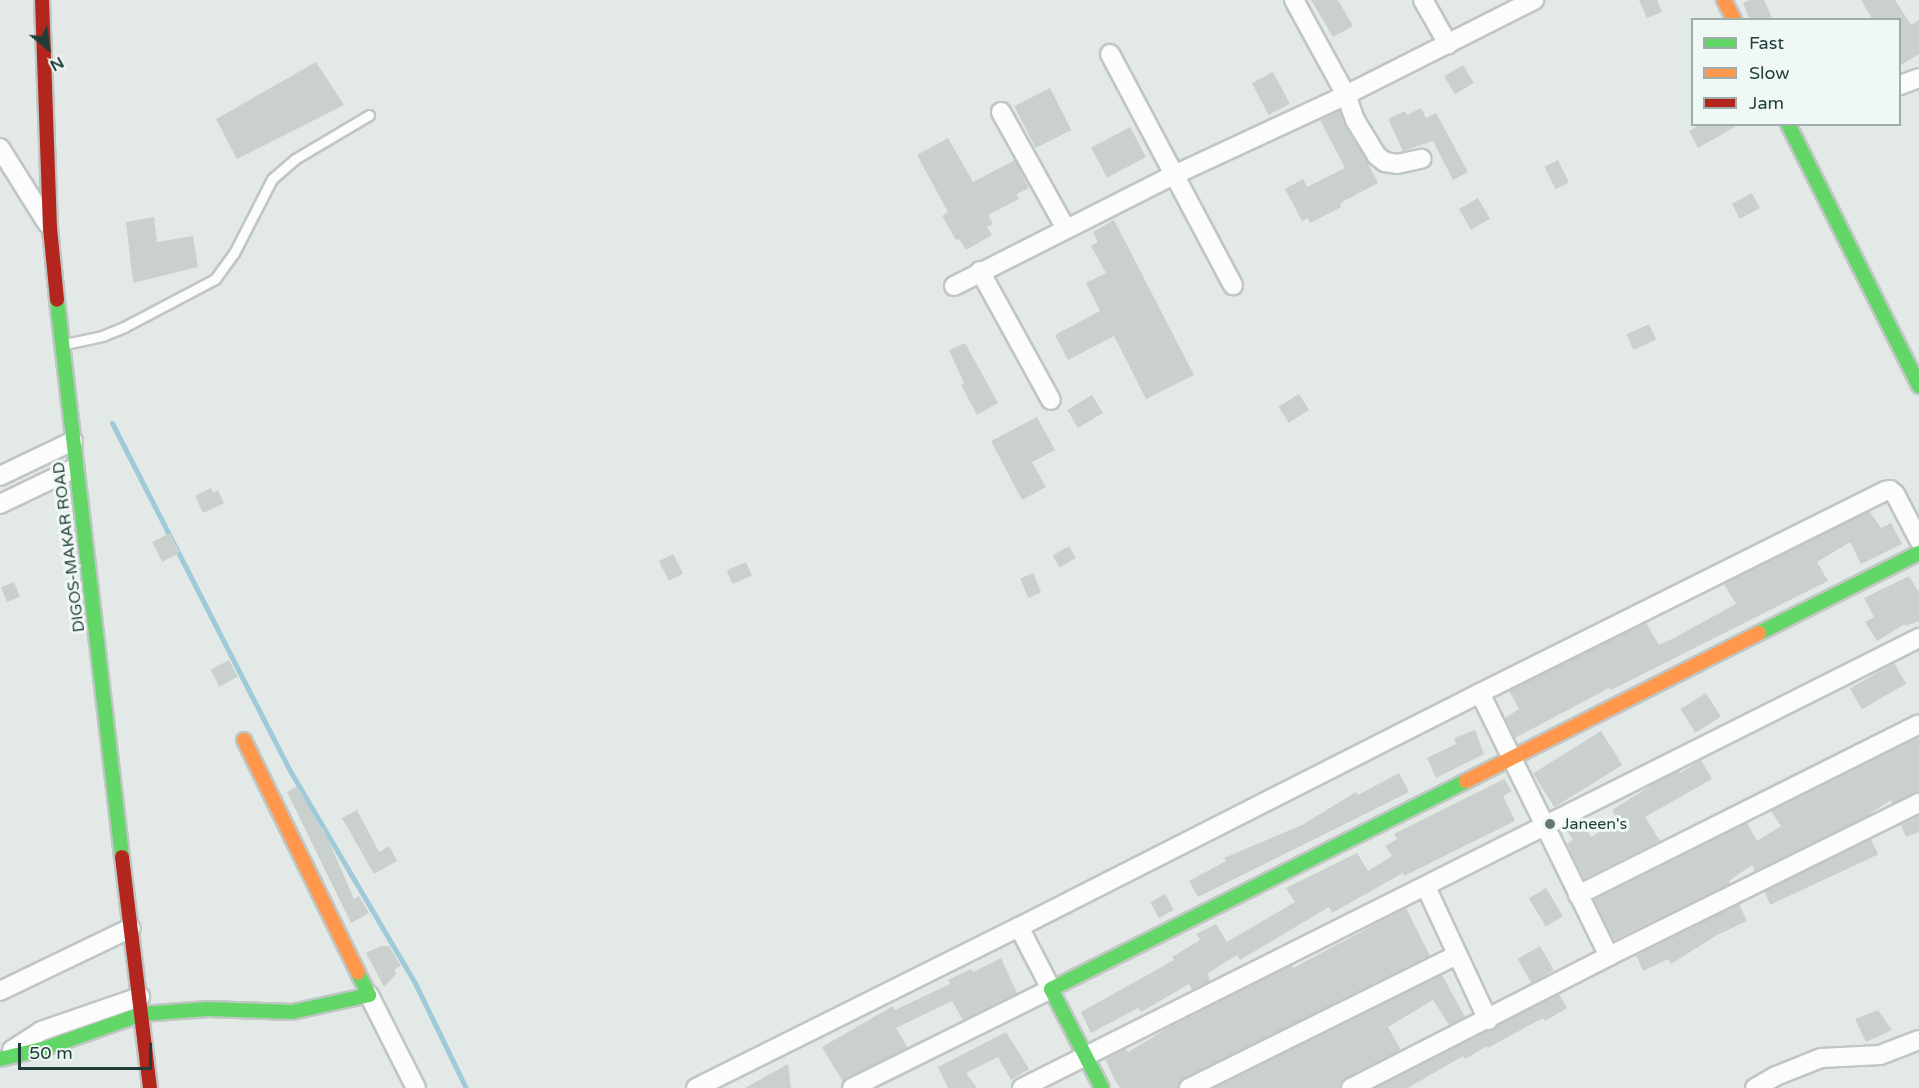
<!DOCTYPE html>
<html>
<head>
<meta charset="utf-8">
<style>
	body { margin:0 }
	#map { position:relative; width:1919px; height:1088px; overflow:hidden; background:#e3e9e7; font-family:"Varela Round",sans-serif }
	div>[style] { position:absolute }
	.stream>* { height:5px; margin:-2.5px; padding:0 2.5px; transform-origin:2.5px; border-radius:2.5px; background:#a0cada }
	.building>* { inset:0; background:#cad0ce; transform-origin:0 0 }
	.roads { filter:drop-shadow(2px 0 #c0c6c4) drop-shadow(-2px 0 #c0c6c4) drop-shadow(0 2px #c0c6c4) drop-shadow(0 -2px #c0c6c4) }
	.lane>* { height:9px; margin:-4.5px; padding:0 4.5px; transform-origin:4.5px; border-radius:4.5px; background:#fbfcfb }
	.street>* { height:18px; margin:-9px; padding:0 9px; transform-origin:9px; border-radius:9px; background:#fbfcfb }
	.fast>* { height:14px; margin:-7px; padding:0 7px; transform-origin:7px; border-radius:7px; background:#63d668 }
	.slow>* { height:14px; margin:-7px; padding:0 7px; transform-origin:7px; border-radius:7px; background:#ff974d }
	.jam>* { height:14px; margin:-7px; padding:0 7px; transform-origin:7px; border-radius:7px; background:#b3261e }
	.dots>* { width:16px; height:16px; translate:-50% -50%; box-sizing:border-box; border:3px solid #f0f8f5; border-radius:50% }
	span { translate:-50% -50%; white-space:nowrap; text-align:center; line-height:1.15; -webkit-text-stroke:6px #f0f8f5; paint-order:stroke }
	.street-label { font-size:16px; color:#1f3d39 }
	.poi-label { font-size:16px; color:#1f3d39 }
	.left { translate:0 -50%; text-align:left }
	.legend { position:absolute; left:1691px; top:18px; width:210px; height:108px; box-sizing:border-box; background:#f0f8f5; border:2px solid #9cadaa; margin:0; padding:8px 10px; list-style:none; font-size:18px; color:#1f3d39 }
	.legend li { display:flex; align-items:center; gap:12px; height:30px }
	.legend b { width:30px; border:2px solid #9cadaa }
	.north { position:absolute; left:18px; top:18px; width:60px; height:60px; -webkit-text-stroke:4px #f0f8f5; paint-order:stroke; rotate:151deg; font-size:16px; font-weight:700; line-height:24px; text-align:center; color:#1f3d39 }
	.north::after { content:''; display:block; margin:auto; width:21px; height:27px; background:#1f3d39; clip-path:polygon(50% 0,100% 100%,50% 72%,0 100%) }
	.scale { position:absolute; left:18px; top:1043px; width:134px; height:27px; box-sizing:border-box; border:3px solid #1f3d39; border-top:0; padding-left:8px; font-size:18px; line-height:21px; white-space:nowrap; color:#1f3d39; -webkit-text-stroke:4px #f0f8f5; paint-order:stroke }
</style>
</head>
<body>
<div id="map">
	<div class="stream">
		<i style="left:112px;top:423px;width:389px;rotate:62.9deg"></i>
		<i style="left:289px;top:769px;width:248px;rotate:59.5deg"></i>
		<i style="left:415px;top:983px;width:117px;rotate:64.1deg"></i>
	</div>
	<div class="building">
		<i style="clip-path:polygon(1311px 0,1338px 0,1353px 26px,1333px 37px)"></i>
		<i style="clip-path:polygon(1639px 0,1657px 0,1662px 12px,1647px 18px)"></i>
		<i style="clip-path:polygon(1750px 0,1764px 0,1773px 20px,1750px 20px,1743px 3px)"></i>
		<i style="clip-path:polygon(1861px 0,1895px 0,1911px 25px,1919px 20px,1919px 54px,1899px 66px,1899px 20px,1873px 20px)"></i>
		<i style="clip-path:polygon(316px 62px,344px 105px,237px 159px,216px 119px)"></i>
		<i style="left:1463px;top:65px;width:21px;height:22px;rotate:59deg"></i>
		<i style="left:1273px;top:72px;width:36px;height:24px;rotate:62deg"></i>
		<i style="left:1050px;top:88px;width:47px;height:40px;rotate:63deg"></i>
		<i style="clip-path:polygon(1421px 108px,1426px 118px,1436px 113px,1468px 172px,1453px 180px,1433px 141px,1403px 151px,1388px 119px,1405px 111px,1407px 115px)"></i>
		<i style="clip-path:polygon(1340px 110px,1378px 183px,1344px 201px,1340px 204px,1341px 207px,1310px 223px,1308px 218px,1302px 221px,1285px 189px,1303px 179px,1307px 187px,1345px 168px,1320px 120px)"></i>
		<i style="clip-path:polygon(1701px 124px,1740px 124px,1698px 148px,1689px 131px)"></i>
		<i style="left:1130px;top:127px;width:34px;height:44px;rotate:62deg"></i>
		<i style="clip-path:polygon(948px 138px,973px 182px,1015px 160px,1029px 188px,1017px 194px,1019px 199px,988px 215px,993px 224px,987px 227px,992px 235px,966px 250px,959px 239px,956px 240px,942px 216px,948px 212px,917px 155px)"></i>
		<i style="left:1558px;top:160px;width:25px;height:15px;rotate:64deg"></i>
		<i style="left:1752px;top:193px;width:17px;height:23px;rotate:62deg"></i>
		<i style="left:1478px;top:198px;width:24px;height:22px;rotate:60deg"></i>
		<i style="clip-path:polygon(154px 217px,157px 242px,193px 236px,198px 267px,133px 283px,126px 222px)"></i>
		<i style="clip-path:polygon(1114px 220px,1194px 375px,1146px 399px,1114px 336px,1068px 360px,1055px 335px,1100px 311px,1086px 283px,1106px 273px,1091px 246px,1098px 242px,1093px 232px)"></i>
		<i style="left:1649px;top:324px;width:17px;height:25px;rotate:65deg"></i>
		<i style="clip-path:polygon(965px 343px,998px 403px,977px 415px,961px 385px,964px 383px,949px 350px)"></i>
		<i style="left:1299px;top:394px;width:19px;height:24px;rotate:58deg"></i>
		<i style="left:1092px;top:395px;width:21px;height:29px;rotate:59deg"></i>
		<i style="clip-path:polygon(1037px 417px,1055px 450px,1032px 462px,1046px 487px,1022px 500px,991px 441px)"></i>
		<i style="clip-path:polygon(211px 488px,213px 493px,218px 490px,224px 503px,203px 513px,195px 496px)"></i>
		<i style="clip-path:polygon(1869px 511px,1881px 528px,1891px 523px,1902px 544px,1861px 564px,1850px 542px,1817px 562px,1828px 581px,1611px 690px,1609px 688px,1515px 738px,1505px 718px,1519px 709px,1509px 691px,1646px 623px,1659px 645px,1674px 638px,1736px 604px,1724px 584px)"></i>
		<i style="left:170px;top:533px;width:22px;height:20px;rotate:63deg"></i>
		<i style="left:1069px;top:546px;width:14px;height:19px;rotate:60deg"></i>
		<i style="left:673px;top:554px;width:22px;height:16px;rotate:63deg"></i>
		<i style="left:746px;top:562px;width:15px;height:21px;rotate:67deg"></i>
		<i style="left:1033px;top:573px;width:21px;height:14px;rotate:67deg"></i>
		<i style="clip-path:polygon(1909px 576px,1919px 592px,1919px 621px,1906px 626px,1905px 624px,1877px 641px,1865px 622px,1874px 617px,1864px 598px)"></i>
		<i style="left:14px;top:582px;width:16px;height:14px;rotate:68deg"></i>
		<i style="left:229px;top:660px;width:19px;height:21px;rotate:62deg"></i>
		<i style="left:1894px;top:663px;width:24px;height:51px;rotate:60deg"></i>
		<i style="left:1706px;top:693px;width:28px;height:30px;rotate:58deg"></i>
		<i style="clip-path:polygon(1475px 730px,1484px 754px,1436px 778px,1427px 758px,1456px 744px,1454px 738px)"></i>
		<i style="left:1601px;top:731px;width:40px;height:80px;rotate:58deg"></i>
		<i style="clip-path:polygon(1919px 737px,1919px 792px,1892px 804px,1891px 800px,1862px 819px,1755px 871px,1752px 865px,1729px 881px,1730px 884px,1614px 940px,1594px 900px,1747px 823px,1757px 841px,1781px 826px,1771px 811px)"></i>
		<i style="clip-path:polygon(1701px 760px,1712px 779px,1645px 817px,1660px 841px,1584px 879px,1567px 844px,1573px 840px,1567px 830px,1582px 821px,1591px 837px,1618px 821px,1612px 810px,1660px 780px,1679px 771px,1680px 773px)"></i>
		<i style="clip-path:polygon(1399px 773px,1409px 792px,1198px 897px,1189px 881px,1226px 861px,1224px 858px,1302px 825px,1356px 792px,1358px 795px)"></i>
		<i style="clip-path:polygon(1504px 779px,1512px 791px,1503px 796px,1515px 821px,1404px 876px,1403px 873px,1332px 913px,1329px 907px,1240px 960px,1237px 955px,1208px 973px,1210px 981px,1192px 990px,1189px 984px,1141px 1012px,1138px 1008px,1091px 1033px,1081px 1012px,1174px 960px,1172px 957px,1200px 940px,1196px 934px,1216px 924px,1227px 942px,1295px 902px,1286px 888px,1357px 853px,1368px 871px,1392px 856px,1385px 846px,1397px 839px,1394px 834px)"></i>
		<i style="clip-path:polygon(297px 786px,321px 829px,323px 828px,354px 899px,359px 896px,369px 913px,351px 923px,287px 792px)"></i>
		<i style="clip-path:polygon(357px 810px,379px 852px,389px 846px,397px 861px,374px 874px,342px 818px)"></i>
		<i style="clip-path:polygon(1919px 816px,1919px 832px,1906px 837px,1901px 825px)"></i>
		<i style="left:1871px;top:839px;width:17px;height:119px;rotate:65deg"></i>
		<i style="left:1546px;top:888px;width:33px;height:20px;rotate:59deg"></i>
		<i style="left:1165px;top:894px;width:18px;height:17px;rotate:61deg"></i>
		<i style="clip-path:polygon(1739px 904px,1747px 921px,1717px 935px,1671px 964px,1668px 959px,1643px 971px,1636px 955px)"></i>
		<i style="clip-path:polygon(1406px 908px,1430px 956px,1184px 1078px,1178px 1088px,1120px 1088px,1116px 1082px,1105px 1059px,1126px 1048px,1128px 1052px,1168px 1028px,1292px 965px,1293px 968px)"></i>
		<i style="clip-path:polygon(381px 946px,389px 946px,401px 966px,394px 970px,396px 974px,384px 987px,366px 953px)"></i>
		<i style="left:1540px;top:946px;width:28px;height:26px;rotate:60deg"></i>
		<i style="clip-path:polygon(1001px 958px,1017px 993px,963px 1020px,952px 1001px,896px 1028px,908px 1048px,843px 1082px,822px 1047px,893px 1006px,895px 1010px,950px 984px,948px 980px,971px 969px,973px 972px)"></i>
		<i style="clip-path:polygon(1442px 975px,1465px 1017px,1449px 1025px,1433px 1000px,1388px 1027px,1401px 1050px,1346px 1078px,1340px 1088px,1214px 1088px)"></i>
		<i style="clip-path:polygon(1559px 994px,1567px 1008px,1545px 1021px,1543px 1018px,1488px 1048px,1487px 1046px,1465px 1059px,1463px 1056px,1408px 1088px,1376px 1088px)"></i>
		<i style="clip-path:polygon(1878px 1010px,1892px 1030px,1866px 1042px,1855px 1019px)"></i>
		<i style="clip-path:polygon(1006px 1032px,1029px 1069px,1011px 1080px,998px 1057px,966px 1073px,977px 1088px,948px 1088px,938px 1067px)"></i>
		<i style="clip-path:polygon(788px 1064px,791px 1088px,745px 1088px)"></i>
	</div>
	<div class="roads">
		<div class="lane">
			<i style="left:65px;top:344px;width:38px;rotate:-12deg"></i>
			<i style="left:102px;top:336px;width:24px;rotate:-22deg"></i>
			<i style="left:124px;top:327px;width:103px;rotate:-27.8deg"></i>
			<i style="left:215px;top:279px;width:32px;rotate:-54deg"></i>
			<i style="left:234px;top:253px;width:83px;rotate:-62.8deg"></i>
			<i style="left:272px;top:179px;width:30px;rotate:-41deg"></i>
			<i style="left:295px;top:159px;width:86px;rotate:-30.7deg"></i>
		</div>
		<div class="street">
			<i style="left:1294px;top:0;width:108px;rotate:61.3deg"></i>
			<i style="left:1346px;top:95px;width:27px;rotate:70deg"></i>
			<i style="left:1355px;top:120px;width:42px;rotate:58.6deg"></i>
			<i style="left:1377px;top:156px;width:10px;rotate:37deg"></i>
			<i style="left:1385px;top:162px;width:12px;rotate:9deg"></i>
			<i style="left:1397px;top:164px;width:25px;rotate:-12deg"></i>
			<i style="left:1423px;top:0;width:51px;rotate:60.4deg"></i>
			<i style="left:1110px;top:54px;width:262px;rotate:62deg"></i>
			<i style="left:1900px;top:85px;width:20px;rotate:-20deg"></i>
			<i style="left:1001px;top:112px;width:134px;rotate:60.9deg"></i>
			<i style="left:0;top:148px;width:89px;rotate:57.9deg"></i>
			<i style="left:980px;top:271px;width:147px;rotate:61.2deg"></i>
			<i style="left:954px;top:286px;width:246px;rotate:-26.8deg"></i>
			<i style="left:1174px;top:175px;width:190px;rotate:-24.9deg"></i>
			<i style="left:1346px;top:95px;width:211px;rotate:-26.8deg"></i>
			<i style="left:0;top:476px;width:81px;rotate:-25.6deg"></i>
			<i style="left:0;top:504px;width:83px;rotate:-25.6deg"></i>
			<i style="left:1480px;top:693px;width:453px;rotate:-26.5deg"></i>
			<i style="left:1885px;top:491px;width:5px;rotate:-11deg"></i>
			<i style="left:1890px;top:490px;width:6px;rotate:39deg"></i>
			<i style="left:1895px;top:494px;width:52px;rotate:62.4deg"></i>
			<i style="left:1426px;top:887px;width:147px;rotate:65deg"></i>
			<i style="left:1578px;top:895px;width:381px;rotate:-26.6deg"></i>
			<i style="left:1019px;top:927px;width:517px;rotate:-26.91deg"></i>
			<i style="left:1480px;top:693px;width:293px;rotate:63.9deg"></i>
			<i style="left:0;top:991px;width:145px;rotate:-25.7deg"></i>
			<i style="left:369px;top:995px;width:104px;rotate:63.2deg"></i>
			<i style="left:12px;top:1050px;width:35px;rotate:-33deg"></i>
			<i style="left:41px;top:1031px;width:105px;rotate:-19deg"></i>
			<i style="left:696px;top:1088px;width:361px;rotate:-26.5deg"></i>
			<i style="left:1019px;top:927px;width:70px;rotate:62.7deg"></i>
			<i style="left:1051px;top:989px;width:222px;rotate:153.6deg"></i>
			<i style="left:1022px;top:1088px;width:1004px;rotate:-26.64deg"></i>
			<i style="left:1189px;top:1088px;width:299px;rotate:-26.4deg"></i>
			<i style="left:1351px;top:1088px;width:290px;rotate:-27.1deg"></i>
			<i style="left:1609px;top:956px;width:346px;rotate:-26.3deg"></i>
			<i style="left:1755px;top:1088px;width:24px;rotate:-30deg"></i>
			<i style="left:1776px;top:1076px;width:48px;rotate:-21.8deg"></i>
			<i style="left:1821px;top:1058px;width:59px;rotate:-2.9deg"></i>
			<i style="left:1880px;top:1055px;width:42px;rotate:-21deg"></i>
		</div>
		<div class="fast">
			<i style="left:1788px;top:124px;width:293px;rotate:63.4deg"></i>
			<i style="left:57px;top:300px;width:561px;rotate:83.34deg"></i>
			<i style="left:1759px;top:633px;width:179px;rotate:-26.6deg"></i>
			<i style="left:0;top:1059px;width:47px;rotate:-13.4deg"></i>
			<i style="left:46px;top:1048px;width:102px;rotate:-19.5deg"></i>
			<i style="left:142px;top:1014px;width:66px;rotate:-4.3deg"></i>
			<i style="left:208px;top:1009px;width:84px;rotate:2deg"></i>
			<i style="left:292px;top:1012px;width:79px;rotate:-12.4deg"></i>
			<i style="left:369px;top:995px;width:25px;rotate:-117deg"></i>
			<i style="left:1102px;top:1088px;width:111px;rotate:-117.3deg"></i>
			<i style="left:1051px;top:989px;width:464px;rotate:-26.6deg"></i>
		</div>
		<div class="slow">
			<i style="left:1724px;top:0;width:22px;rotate:63deg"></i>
			<i style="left:244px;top:740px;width:259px;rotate:63.9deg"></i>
			<i style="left:1466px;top:781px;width:328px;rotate:-26.8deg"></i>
		</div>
		<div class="jam">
			<i style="left:42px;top:0;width:228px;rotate:88deg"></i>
			<i style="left:50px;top:228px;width:72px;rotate:84.4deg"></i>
			<i style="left:122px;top:857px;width:233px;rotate:83.1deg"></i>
		</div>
	</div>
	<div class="dots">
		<i style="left:1550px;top:824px;background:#647976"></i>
	</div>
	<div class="street-label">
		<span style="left:69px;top:547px;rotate:-97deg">DIGOS-MAKAR ROAD</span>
	</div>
	<div class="poi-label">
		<span class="left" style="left:1562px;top:824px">Janeen's</span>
	</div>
	<ul class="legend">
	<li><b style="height:8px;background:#63d668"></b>Fast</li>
	<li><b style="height:8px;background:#ff974d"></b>Slow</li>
	<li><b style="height:8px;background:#b3261e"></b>Jam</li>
	</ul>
	<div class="north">N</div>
	<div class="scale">50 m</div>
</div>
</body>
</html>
